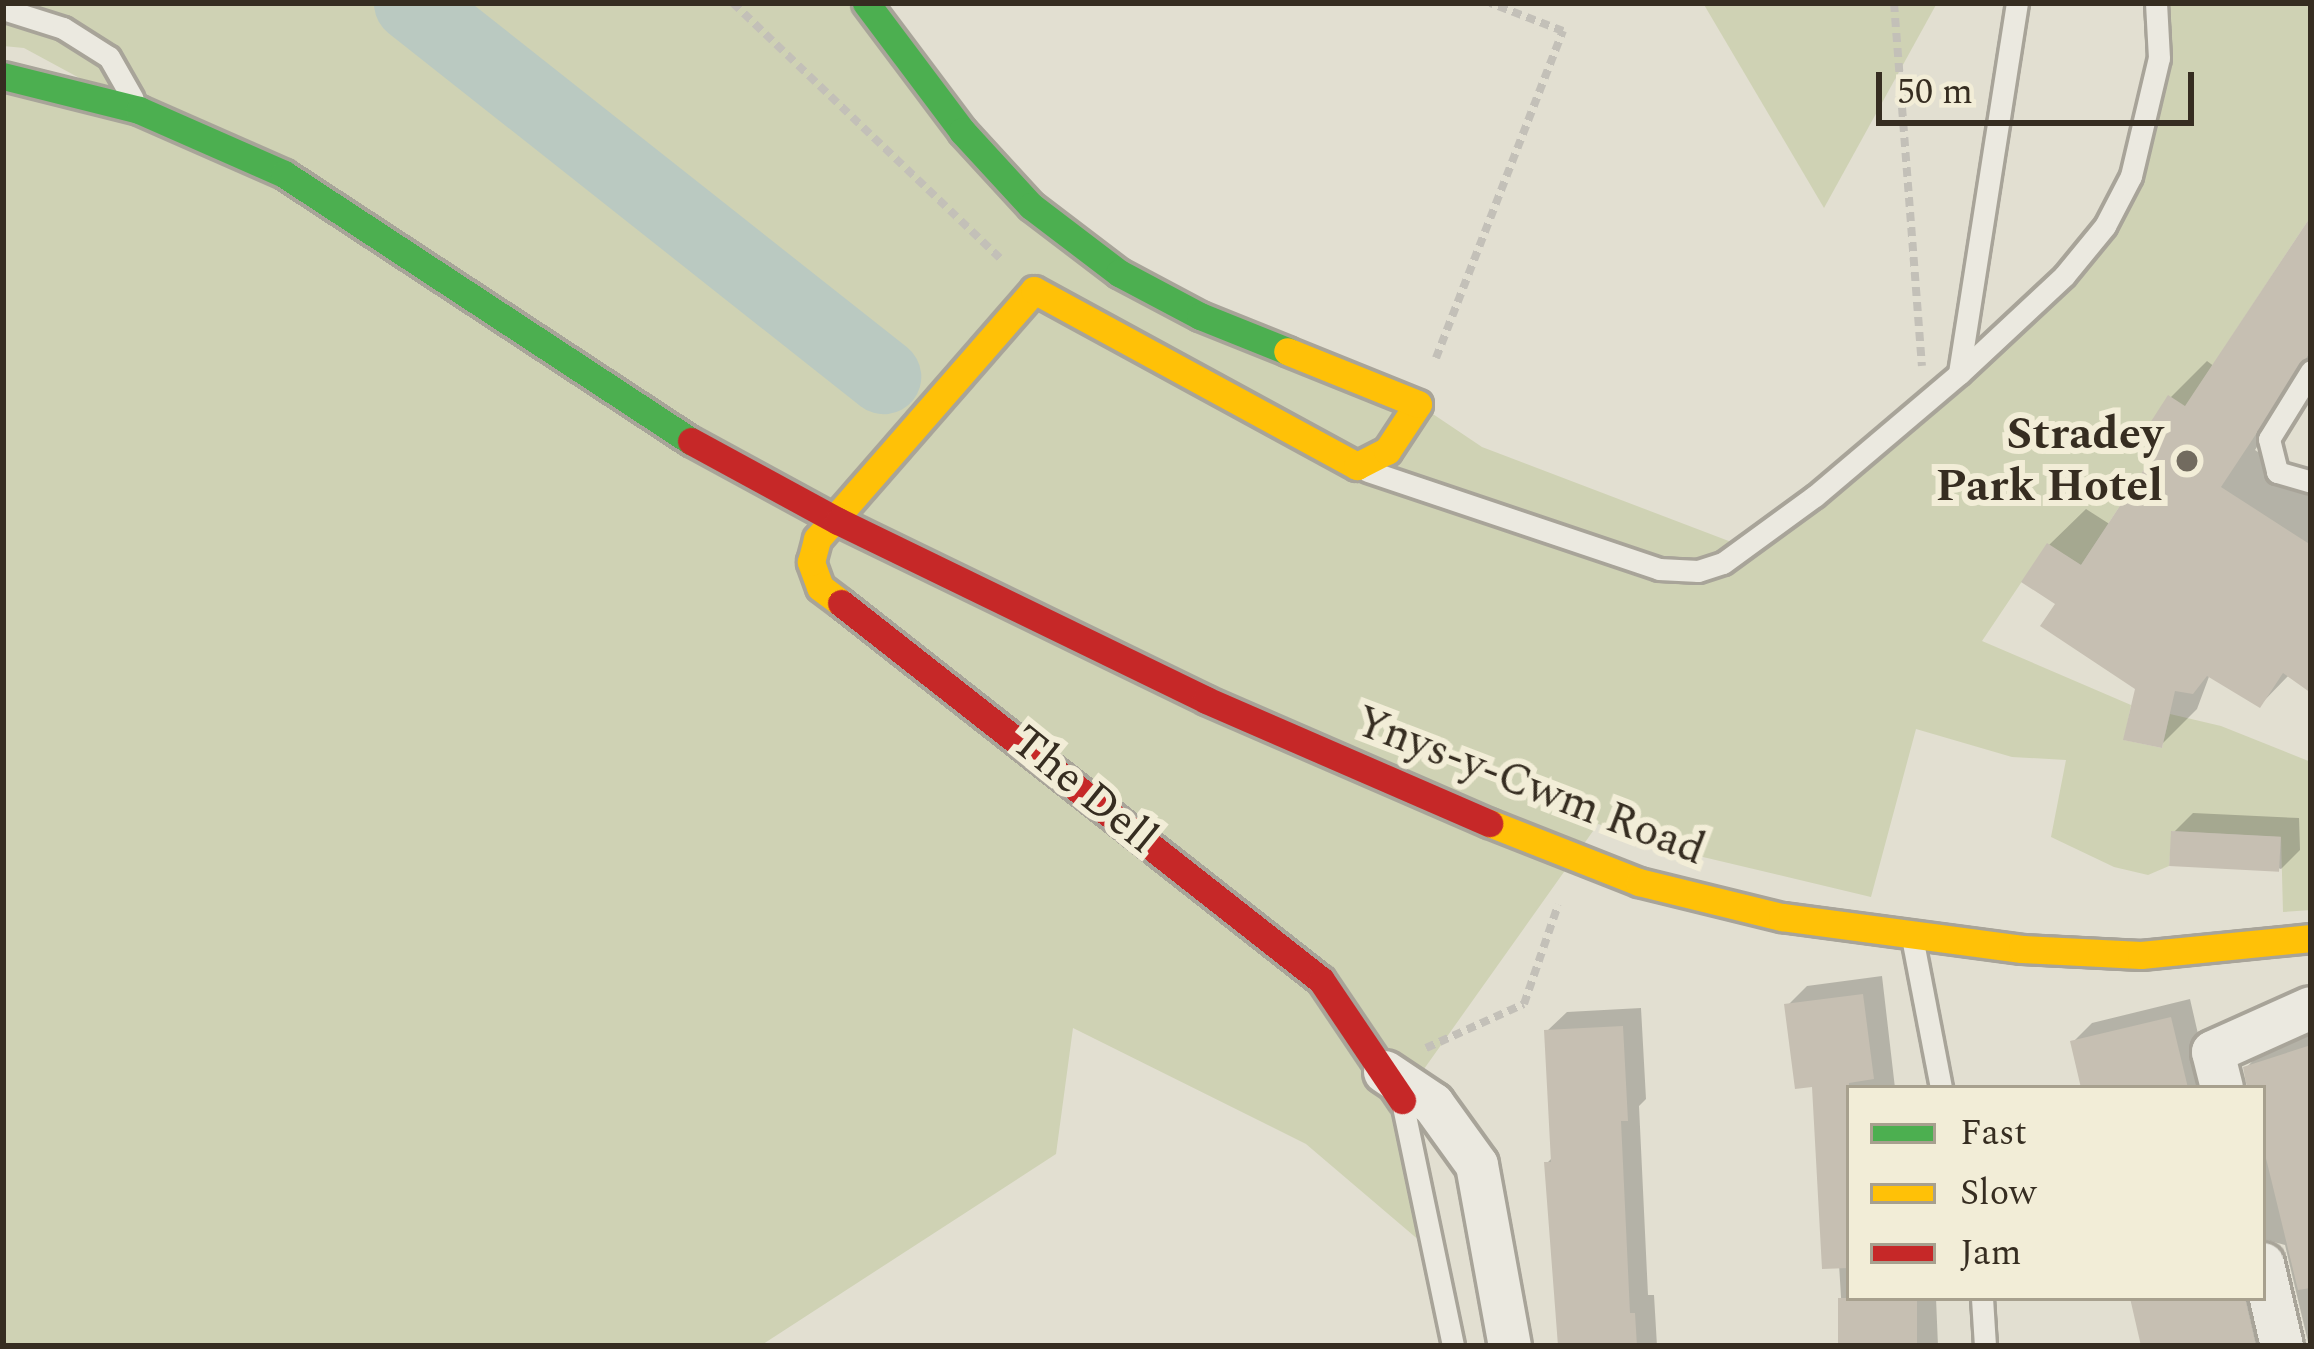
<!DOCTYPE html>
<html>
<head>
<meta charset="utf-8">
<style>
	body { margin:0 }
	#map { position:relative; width:2314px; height:1349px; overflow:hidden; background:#e2dfd1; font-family:Spectral,serif }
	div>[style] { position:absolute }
	.green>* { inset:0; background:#cfd2b4 }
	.shadow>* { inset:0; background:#0003 }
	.river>* { height:75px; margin:-37.5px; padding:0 37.5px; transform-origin:37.5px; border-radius:37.5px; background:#bac9c1 }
	.building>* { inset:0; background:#c6bfb2; transform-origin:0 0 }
	.path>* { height:8px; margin-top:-4px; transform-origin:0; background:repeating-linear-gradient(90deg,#c3c0b8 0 9px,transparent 0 15px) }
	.roads { filter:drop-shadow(3px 0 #a8a499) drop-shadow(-3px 0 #a8a499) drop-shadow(0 3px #a8a499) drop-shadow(0 -3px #a8a499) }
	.lane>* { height:21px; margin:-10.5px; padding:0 10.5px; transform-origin:10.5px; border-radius:10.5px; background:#ebe9e0 }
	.street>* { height:42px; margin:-21px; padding:0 21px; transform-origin:21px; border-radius:21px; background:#ebe9e0 }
	.fast>* { height:27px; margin:-13.5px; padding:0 13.5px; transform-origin:13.5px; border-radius:13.5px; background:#4caf50 }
	.slow>* { height:27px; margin:-13.5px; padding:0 13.5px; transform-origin:13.5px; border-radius:13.5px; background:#ffc107 }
	.jam>* { height:27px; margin:-13.5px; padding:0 13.5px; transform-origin:13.5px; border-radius:13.5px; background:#c62828 }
	.dots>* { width:33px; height:33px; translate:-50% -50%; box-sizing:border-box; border:6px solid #f2edd7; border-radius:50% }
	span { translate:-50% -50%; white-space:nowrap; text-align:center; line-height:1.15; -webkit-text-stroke:12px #f2edd7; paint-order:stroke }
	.poi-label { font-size:45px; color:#362d21; font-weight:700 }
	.right { translate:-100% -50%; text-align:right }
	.street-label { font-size:45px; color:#362d21 }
	.frame { position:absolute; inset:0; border:6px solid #362d21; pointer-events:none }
	.legend { position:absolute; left:1846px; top:1085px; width:420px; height:216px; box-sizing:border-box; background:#f2edd7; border:3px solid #a7a08e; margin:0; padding:15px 21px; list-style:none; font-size:36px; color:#362d21 }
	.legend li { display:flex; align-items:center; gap:24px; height:60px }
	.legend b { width:60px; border:3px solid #a7a08e }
	.scale { position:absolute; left:1876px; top:72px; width:318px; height:54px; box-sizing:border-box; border:6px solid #362d21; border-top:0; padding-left:15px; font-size:36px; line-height:42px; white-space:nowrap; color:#362d21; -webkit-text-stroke:9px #f2edd7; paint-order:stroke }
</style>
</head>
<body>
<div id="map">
	<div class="green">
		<i style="clip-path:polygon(3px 3px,866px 3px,1069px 236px,1418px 404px,1482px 447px,1755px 551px,2108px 228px,2161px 3px,2311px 3px,2311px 216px,2081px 565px,2047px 544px,1982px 641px,2131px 705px,2124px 740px,2162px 748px,2170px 714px,2221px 726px,2311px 762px,2311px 910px,2283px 912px,2281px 837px,2172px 831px,2169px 866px,2148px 875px,2114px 867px,2051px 837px,2066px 760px,2012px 757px,1916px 729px,1871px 897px,1703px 857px,1598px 824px,1402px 1100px,1434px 1253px,1306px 1144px,1073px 1028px,1056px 1154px,760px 1346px,3px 1346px,3px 76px,133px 107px,24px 48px,3px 46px)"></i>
		<i style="clip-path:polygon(1703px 3px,1937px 3px,1824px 208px)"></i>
	</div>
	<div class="shadow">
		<i style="clip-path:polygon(2311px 221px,2311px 365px,2255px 450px,2311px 486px,2311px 689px,2290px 674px,2260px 705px,2210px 674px,2197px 709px,2161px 745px,2138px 688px,2059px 603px,2049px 545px,2086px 509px,2111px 525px,2163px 447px,2171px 397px,2207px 361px,2215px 367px)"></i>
		<i style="clip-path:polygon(2193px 813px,2299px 818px,2300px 850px,2281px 869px,2174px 832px)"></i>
		<i style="clip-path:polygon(1882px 976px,1895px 1088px,1849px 1088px,1849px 1298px,1936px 1298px,1938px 1346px,1844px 1346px,1836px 1215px,1814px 1084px,1788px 1005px,1807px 986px)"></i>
		<i style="clip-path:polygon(2190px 999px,2204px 1060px,2225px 1088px,2084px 1088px,2073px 1042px,2092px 1023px)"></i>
		<i style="clip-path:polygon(1641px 1008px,1646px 1099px,1639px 1106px,1648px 1295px,1654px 1295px,1657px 1346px,1559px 1346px,1547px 1163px,1554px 1156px,1547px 1031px,1567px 1012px)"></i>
		<i style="clip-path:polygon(2311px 1035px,2311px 1346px,2309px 1346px,2285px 1245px,2263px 1239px,2263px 1088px,2248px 1088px,2246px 1068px,2265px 1048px)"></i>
		<i style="clip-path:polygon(2133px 1298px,2263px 1298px,2288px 1346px,2144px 1346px)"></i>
	</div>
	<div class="river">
		<i style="left:411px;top:3px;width:602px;rotate:38.32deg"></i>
	</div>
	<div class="building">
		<i style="clip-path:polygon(2311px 216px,2311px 351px,2221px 487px,2311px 545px,2311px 693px,2283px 673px,2260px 708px,2207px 676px,2193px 694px,2175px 691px,2162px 748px,2123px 740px,2135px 689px,2040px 626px,2055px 604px,2021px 582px,2047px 543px,2081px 565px,2158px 448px,2141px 437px,2168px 395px,2185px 406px)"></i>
		<i style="left:2171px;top:831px;width:110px;height:35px;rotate:3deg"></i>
		<i style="clip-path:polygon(1863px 994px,1874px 1079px,1849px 1083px,1849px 1268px,1822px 1269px,1812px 1087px,1795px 1089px,1784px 1004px)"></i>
		<i style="clip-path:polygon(2171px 1017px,2188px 1088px,2081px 1088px,2070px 1041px)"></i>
		<i style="clip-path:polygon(1623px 1026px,1628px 1121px,1621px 1121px,1630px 1313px,1635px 1313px,1637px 1346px,1558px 1346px,1544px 1162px,1551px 1162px,1544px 1030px)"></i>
		<i style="clip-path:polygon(2311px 1045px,2311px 1288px,2298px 1290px,2263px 1146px,2263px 1088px,2247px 1088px,2243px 1067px)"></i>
		<i style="left:1838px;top:1298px;width:79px;height:48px"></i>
		<i style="clip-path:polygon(2130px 1298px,2245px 1298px,2256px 1346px,2141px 1346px)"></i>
	</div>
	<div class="path">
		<i style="left:733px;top:3px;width:371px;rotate:43.7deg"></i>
		<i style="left:1894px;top:3px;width:364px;rotate:85.6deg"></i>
		<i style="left:1436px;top:358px;width:351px;rotate:-68.8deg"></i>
		<i style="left:1563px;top:31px;width:78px;rotate:-159deg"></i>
		<i style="left:1426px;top:1048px;width:107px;rotate:-24.2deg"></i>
		<i style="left:1524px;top:1004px;width:105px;rotate:-71deg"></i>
	</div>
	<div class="roads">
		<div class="lane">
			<i style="left:3px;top:9px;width:63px;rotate:17.6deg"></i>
			<i style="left:63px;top:28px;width:54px;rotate:32.2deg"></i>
			<i style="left:109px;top:57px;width:48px;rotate:60.3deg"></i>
			<i style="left:2311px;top:371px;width:80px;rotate:121.7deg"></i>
			<i style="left:2269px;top:439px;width:34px;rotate:76deg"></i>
			<i style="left:2277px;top:472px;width:35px;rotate:16deg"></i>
			<i style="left:1959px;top:373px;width:375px;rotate:-81.1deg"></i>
			<i style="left:1368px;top:471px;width:307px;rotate:18.6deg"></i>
			<i style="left:1659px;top:569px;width:39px;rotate:3deg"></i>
			<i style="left:1698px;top:571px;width:26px;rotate:-18deg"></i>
			<i style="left:1723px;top:563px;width:114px;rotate:-36.1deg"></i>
			<i style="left:1815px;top:496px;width:189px;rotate:-40.3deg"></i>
			<i style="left:1959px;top:374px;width:144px;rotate:-43deg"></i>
			<i style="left:2064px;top:276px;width:65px;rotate:-50.6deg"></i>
			<i style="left:2105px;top:226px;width:56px;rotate:-62.5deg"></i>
			<i style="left:2131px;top:176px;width:121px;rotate:-76.7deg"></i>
			<i style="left:2159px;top:58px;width:55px;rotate:-93.1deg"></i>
			<i style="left:1912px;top:937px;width:154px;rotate:79.1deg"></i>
			<i style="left:1403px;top:1106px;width:245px;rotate:78.2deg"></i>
			<i style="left:1982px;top:1298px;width:48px;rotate:86.4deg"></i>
		</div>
		<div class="street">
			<i style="left:1385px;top:1072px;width:58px;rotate:33.7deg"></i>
			<i style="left:1433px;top:1104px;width:75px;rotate:54.2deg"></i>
			<i style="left:1477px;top:1165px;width:184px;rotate:79.7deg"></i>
			<i style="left:2222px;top:1088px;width:37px;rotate:-104deg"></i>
			<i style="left:2213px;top:1052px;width:107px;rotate:-24.2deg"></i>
			<i style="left:2263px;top:1264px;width:84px;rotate:77deg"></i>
		</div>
		<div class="fast">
			<i style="left:866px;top:3px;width:160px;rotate:53.1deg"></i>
			<i style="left:962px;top:131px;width:102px;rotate:47.4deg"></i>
			<i style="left:1031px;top:206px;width:111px;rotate:37.3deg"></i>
			<i style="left:1119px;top:273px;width:92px;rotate:28deg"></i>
			<i style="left:1200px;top:316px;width:94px;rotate:21.9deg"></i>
			<i style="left:3px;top:76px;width:140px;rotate:14deg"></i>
			<i style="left:139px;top:110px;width:158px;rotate:23.8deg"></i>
			<i style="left:284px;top:174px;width:487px;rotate:33.3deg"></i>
		</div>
		<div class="slow">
			<i style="left:841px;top:603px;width:26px;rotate:-143deg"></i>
			<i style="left:820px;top:587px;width:27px;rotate:-110deg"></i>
			<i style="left:811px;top:562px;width:24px;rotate:-75deg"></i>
			<i style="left:817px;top:539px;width:330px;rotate:-48.9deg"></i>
			<i style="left:1034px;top:290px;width:368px;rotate:28.6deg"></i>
			<i style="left:1357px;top:466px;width:34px;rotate:-27deg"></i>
			<i style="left:1387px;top:451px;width:56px;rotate:-56.6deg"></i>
			<i style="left:1418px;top:404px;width:141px;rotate:-158deg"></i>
			<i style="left:1489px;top:823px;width:161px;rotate:21.5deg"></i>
			<i style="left:1639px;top:882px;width:147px;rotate:13.8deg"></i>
			<i style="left:1782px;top:917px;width:242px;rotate:7.6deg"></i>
			<i style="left:2022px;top:949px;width:119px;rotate:2.9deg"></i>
			<i style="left:2141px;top:955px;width:171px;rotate:-5.7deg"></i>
		</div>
		<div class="jam">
			<i style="left:691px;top:441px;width:167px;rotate:28.6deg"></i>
			<i style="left:838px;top:521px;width:409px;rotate:25.9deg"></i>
			<i style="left:1206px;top:700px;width:309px;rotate:23.5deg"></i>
			<i style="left:841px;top:603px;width:610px;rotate:38.15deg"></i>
			<i style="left:1321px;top:980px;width:145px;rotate:56deg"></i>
		</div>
	</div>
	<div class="dots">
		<i style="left:2187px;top:461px;background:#726b5f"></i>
	</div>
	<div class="poi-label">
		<span class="right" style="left:2163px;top:461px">Stradey<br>Park Hotel</span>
	</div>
	<div class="street-label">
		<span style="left:1530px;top:786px;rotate:21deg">Ynys-y-Cwm Road</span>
		<span style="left:1084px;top:790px;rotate:39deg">The Dell</span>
	</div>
	<div class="frame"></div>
	<ul class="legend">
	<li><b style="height:15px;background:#4caf50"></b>Fast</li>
	<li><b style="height:15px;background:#ffc107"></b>Slow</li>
	<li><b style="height:15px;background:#c62828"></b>Jam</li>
	</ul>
	<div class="scale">50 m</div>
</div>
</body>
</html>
